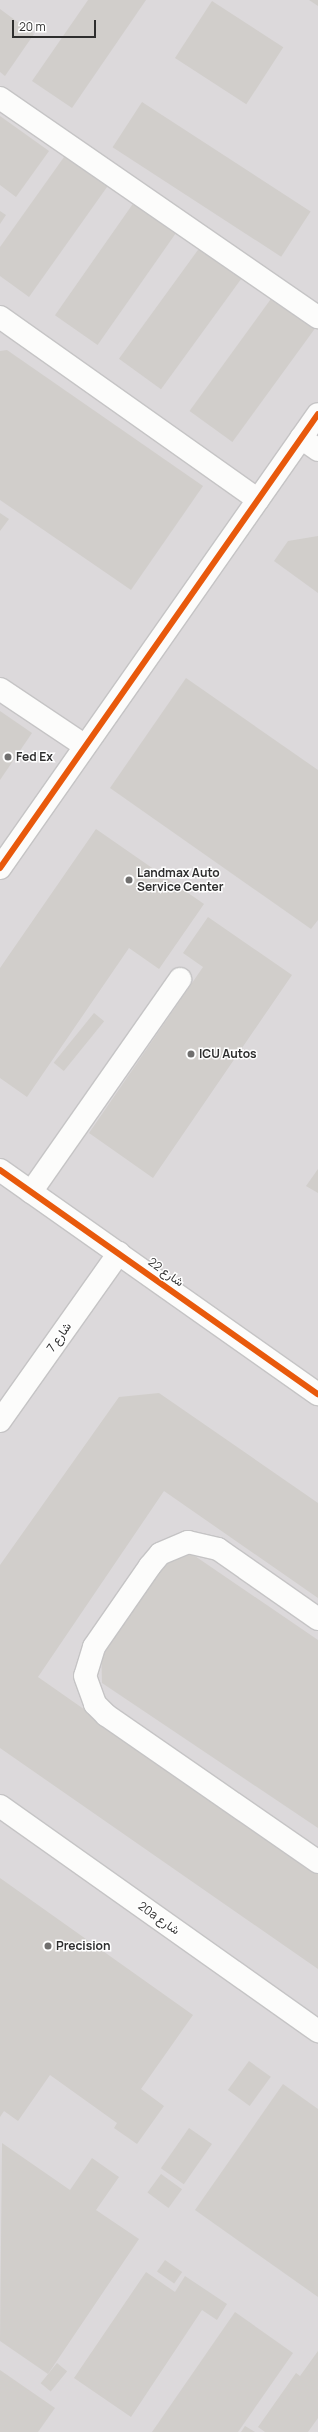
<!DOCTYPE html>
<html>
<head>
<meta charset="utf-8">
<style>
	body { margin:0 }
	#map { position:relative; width:318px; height:2432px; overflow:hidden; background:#ece8e4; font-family:Manrope,Vazirmatn,sans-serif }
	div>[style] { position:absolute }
	.industrial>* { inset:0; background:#dcd9db; transform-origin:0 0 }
	.building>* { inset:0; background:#d1cecb; transform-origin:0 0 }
	.roads { filter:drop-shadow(1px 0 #c5c4c5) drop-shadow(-1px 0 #c5c4c5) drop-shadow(0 1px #c5c4c5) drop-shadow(0 -1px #c5c4c5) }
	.minor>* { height:22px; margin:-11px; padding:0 11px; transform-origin:11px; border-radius:11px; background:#fcfcfb }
	.cycleway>* { height:6px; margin:-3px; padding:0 3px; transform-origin:3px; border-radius:3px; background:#e8590c }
	.dots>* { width:11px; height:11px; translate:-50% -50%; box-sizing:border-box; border:2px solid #fff; border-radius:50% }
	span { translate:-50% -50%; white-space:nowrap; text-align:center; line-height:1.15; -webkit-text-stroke:3px #fff; paint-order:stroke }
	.poi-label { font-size:12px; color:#2e2e2e; font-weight:700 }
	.left { translate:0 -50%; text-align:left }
	.street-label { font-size:12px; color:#2e2e2e }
	.scale { position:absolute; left:12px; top:20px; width:84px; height:18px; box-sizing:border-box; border:2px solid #2e2e2e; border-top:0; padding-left:5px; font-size:12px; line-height:14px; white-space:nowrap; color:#2e2e2e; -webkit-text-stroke:3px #fff; paint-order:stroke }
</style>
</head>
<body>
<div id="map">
	<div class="industrial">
		<i style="left:0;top:0;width:318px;height:2432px"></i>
	</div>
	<div class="building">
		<i style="clip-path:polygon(88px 0,146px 0,72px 108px,32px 81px)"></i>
		<i style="clip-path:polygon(309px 0,318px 0,318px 6px)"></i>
		<i style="left:212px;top:1px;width:85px;height:68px;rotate:33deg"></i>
		<i style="clip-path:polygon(0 9px,34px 34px,5px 76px,0 72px)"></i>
		<i style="left:142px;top:102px;width:201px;height:54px;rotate:33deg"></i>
		<i style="clip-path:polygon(0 116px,49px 151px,16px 197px,0 185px)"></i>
		<i style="clip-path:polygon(69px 150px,112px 180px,29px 297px,0 276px,0 247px)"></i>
		<i style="left:137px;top:198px;width:52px;height:143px;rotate:35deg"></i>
		<i style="clip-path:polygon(0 211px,6px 215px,0 224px)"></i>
		<i style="left:203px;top:243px;width:52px;height:143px;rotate:36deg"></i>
		<i style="left:273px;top:296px;width:53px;height:142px;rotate:36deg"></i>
		<i style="clip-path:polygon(7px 350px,203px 486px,131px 590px,0 500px,0 351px)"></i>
		<i style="clip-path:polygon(0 513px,9px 519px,0 531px)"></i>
		<i style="clip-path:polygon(318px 536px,318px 593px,274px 561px,288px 541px)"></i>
		<i style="clip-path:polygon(186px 678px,318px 770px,318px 920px,311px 929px,110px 788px)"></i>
		<i style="clip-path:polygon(0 711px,32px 733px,0 780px)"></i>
		<i style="clip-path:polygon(96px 829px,204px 904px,159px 969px,129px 948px,27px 1097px,0 1078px,0 968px)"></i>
		<i style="clip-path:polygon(208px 917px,292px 975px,153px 1178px,89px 1133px,203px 967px,183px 953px)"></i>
		<i style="left:94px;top:1013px;width:13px;height:64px;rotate:39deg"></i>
		<i style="clip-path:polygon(318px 1169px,318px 1193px,306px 1186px)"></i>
		<i style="clip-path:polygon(159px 1393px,318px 1503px,318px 1598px,164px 1491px,38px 1677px,318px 1873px,318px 1969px,0 1748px,0 1565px,119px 1397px)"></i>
		<i style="clip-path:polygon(192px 1554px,318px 1640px,318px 1828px,102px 1683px,101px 1644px,154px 1566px)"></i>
		<i style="clip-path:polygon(0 1878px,193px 2015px,141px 2089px,164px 2106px,137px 2144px,114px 2128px,117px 2123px,50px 2075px,18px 2121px,4px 2111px,0 2117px)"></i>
		<i style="left:249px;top:2061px;width:27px;height:36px;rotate:36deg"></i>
		<i style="clip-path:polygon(283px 2084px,318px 2109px,318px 2297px,195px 2210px)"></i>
		<i style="left:189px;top:2128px;width:28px;height:49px;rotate:35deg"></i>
		<i style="clip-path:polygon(2px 2143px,70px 2190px,92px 2158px,119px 2177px,96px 2210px,139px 2239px,48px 2374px,0 2341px)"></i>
		<i style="left:161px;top:2174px;width:26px;height:23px;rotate:36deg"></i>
		<i style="left:165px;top:2260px;width:21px;height:14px;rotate:35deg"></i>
		<i style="clip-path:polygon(146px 2272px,175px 2292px,185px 2276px,227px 2304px,217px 2320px,202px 2310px,131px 2417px,74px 2378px)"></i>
		<i style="clip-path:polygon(235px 2312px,293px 2353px,238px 2432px,152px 2432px)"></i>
		<i style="clip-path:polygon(318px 2351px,318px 2418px,308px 2432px,265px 2432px,258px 2427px,296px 2373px,300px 2376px)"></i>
		<i style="left:57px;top:2363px;width:13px;height:26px;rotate:39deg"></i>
		<i style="clip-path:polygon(0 2370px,55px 2408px,38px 2432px,0 2432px)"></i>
		<i style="clip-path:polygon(245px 2426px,255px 2432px,241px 2432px)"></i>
	</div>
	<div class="roads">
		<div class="minor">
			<i style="left:0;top:98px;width:386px;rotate:34.6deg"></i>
			<i style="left:0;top:317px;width:316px;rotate:35.3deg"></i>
			<i style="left:301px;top:438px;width:21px;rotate:35deg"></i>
			<i style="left:0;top:689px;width:102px;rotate:33.8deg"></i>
			<i style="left:0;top:868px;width:554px;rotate:-54.99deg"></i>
			<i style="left:0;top:1170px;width:389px;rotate:35.2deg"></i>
			<i style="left:31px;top:1192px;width:260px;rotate:-55deg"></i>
			<i style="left:0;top:1421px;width:206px;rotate:-54.7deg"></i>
			<i style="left:318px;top:1619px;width:122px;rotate:-145deg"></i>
			<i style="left:218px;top:1549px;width:31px;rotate:-167deg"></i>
			<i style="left:188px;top:1542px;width:30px;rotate:157deg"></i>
			<i style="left:160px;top:1554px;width:16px;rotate:130deg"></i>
			<i style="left:150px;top:1566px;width:98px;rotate:124.7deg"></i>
			<i style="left:94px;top:1647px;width:30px;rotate:107deg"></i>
			<i style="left:85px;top:1676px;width:30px;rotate:70deg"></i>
			<i style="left:95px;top:1704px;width:16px;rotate:45deg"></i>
			<i style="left:106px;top:1715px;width:258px;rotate:34.7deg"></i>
			<i style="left:0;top:1806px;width:390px;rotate:35.3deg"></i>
		</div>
	</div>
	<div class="cycleway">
		<i style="left:0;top:868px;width:554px;rotate:-54.99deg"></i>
		<i style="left:0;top:1170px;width:389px;rotate:35.2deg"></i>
	</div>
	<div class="dots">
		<i style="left:8px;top:757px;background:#706f6e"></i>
		<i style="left:129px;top:880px;background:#706f6e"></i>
		<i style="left:191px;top:1054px;background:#706f6e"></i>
		<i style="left:48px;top:1946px;background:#706f6e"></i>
	</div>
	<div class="poi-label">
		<span class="left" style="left:16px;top:757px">Fed Ex</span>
		<span class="left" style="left:137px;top:880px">Landmax Auto<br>Service Center</span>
		<span class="left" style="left:199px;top:1054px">ICU Autos</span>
		<span class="left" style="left:56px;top:1946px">Precision</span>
	</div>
	<div class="street-label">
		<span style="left:166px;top:1272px;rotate:35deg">شارع 22</span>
		<span style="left:59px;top:1337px;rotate:-55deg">شارع 7</span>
		<span style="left:159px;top:1918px;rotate:35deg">20a شارع</span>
	</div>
	<div class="scale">20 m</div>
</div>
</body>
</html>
